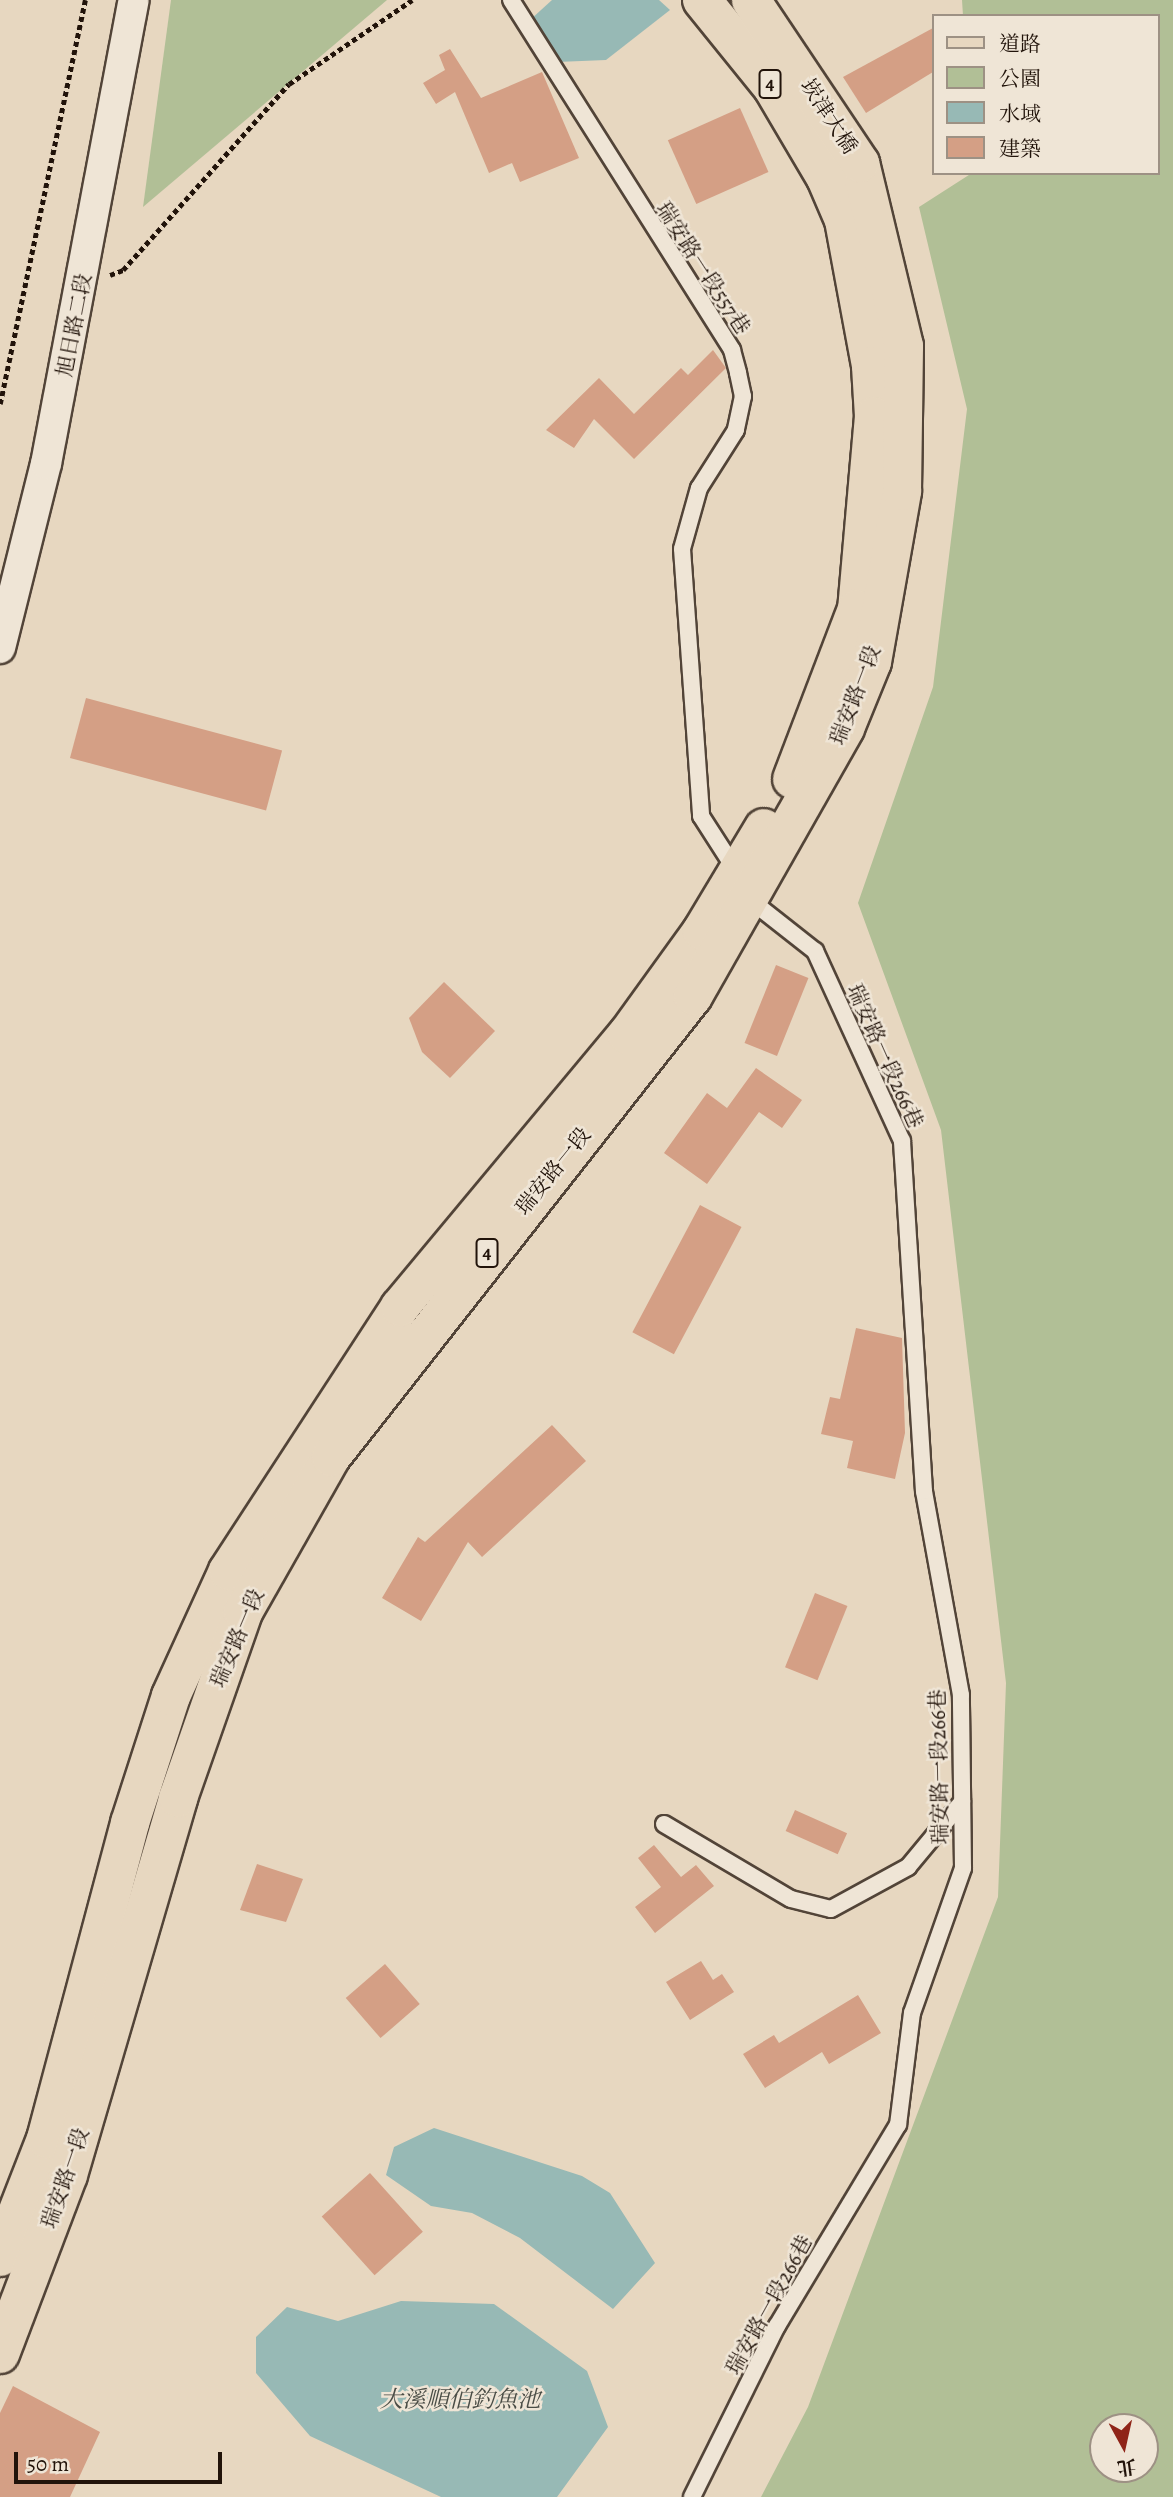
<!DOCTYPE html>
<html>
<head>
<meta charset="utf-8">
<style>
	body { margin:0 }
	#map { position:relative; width:1173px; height:2497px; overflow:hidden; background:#e7d7c0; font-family:Alegreya,"Noto Serif TC",serif }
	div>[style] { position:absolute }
	.green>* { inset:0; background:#b1bf96 }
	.water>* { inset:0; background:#97b9b5 }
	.building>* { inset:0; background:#d49f85; transform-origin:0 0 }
	.path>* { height:4.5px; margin-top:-2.25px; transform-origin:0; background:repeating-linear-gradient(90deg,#21130a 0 5px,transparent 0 8.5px) }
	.roads { filter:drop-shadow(2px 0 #524438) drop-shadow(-2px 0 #524438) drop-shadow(0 2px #524438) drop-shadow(0 -2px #524438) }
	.service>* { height:16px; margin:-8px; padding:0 8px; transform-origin:8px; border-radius:8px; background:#efe5d6 }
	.minor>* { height:30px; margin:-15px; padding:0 15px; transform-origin:15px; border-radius:15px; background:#efe5d6 }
	.primary>* { height:38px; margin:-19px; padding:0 19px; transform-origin:19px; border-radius:19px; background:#e7d7c0 }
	span { translate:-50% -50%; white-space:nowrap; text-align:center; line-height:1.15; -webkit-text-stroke:5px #efe5d6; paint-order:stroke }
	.shield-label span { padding:2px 5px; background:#efe5d6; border:2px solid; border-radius:5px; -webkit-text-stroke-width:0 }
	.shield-label { font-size:19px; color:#21130a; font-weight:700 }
	.street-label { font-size:21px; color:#21130a }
	.water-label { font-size:23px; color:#4a4d46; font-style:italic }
	.legend { position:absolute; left:932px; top:14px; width:228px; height:161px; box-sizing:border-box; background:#efe5d6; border:2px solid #9d9184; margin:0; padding:9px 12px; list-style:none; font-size:21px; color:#21130a }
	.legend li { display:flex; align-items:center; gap:14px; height:35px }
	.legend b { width:35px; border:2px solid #9d9184 }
	.north { position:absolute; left:1089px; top:2413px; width:70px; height:70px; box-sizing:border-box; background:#efe5d6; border:2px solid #9d9184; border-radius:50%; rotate:172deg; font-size:19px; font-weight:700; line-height:28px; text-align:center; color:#21130a }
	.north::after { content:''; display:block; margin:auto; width:24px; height:32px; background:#8f2418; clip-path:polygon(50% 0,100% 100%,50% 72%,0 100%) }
	.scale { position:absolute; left:14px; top:2452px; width:208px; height:32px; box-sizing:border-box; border:4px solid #21130a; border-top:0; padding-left:9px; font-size:21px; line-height:24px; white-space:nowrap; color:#21130a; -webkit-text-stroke:5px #efe5d6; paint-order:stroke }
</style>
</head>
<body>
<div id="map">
	<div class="green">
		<i style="clip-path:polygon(171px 0,387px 0,143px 207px)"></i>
		<i style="clip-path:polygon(evenodd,962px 0,1173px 0,1173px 2497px,761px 2497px,808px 2407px,998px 1897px,1006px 1683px,941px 1130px,858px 903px,933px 687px,967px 409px,919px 207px,972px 173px,1157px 173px,1157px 16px,963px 16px,962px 0,1145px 2427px,1145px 2469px,1103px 2469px,1103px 2427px,1145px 2427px)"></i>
	</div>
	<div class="water">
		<i style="clip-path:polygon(552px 0,659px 0,670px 10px,606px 60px,557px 62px,530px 20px)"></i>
		<i style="clip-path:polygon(434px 2128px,582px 2176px,610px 2193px,655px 2263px,613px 2309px,520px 2238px,472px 2213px,431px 2206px,386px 2175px,394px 2147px)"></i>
		<i style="clip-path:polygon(401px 2301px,494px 2304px,587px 2371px,608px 2427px,557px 2497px,441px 2497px,310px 2436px,256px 2373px,256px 2337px,287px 2307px,338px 2321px)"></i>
	</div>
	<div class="building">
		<i style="clip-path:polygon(933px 28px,933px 72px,866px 113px,843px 77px)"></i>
		<i style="clip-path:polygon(450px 49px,481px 98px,542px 72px,579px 158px,520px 182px,512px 163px,489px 173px,455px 92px,436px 104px,423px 83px,445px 70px,439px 55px)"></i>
		<i style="left:740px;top:108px;width:70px;height:79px;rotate:66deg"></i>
		<i style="clip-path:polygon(713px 350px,726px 368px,634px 459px,594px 419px,574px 448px,546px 430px,599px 378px,634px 414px,681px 368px,688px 375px)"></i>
		<i style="left:86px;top:698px;width:203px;height:62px;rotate:15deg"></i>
		<i style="left:776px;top:965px;width:35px;height:84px;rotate:22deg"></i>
		<i style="clip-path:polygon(444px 982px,495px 1031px,450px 1078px,422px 1052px,409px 1018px)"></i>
		<i style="clip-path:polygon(756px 1068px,802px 1100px,782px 1128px,759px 1112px,707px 1184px,664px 1153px,707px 1093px,727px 1108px)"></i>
		<i style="left:700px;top:1205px;width:47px;height:144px;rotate:28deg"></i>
		<i style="clip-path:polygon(856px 1328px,902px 1338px,905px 1433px,895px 1479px,847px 1468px,853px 1441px,821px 1434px,830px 1397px,840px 1399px)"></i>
		<i style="clip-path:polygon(552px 1425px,586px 1461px,482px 1557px,468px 1542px,421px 1621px,382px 1598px,418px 1537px,425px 1542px)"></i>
		<i style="left:815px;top:1593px;width:35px;height:80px;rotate:22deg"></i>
		<i style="left:795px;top:1810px;width:57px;height:23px;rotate:24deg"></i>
		<i style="clip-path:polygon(654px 1845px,681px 1877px,696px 1865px,714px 1886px,655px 1933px,635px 1907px,661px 1887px,638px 1858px)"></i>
		<i style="clip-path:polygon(257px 1864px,303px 1879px,286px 1922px,240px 1910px)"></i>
		<i style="clip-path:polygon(701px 1961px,713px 1980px,722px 1974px,734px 1992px,690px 2020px,666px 1982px)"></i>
		<i style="left:385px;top:1964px;width:53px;height:52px;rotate:49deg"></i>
		<i style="clip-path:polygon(858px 1995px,881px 2033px,829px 2064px,822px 2052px,765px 2088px,743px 2054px,774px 2035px,779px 2043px)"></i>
		<i style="left:370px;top:2173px;width:79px;height:65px;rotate:48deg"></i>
		<i style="clip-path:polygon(13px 2386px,100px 2432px,70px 2497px,0 2497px,0 2413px)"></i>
	</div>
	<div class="path">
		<i style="left:110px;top:275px;width:14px;rotate:-21deg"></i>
		<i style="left:123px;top:270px;width:249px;rotate:-48.3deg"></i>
		<i style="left:289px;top:84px;width:149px;rotate:-34.3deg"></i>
		<i style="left:0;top:404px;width:413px;rotate:-78.1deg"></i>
	</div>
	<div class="roads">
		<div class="service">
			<i style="left:511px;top:0;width:414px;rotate:57.7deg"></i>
			<i style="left:732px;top:350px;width:24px;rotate:75deg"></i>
			<i style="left:738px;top:373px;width:24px;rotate:78deg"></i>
			<i style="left:743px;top:396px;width:35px;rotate:102deg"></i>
			<i style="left:736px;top:430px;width:69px;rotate:122.5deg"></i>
			<i style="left:699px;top:488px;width:63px;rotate:105.6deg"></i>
			<i style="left:682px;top:549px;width:268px;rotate:85.9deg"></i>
			<i style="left:701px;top:816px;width:67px;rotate:57.3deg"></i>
			<i style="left:664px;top:1824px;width:147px;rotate:30.6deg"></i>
			<i style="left:791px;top:1899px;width:41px;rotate:14deg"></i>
			<i style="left:831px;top:1909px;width:88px;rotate:-28.6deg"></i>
			<i style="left:908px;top:1867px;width:85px;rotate:-50.3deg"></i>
			<i style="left:692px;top:2497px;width:191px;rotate:-63.6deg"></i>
			<i style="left:777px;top:2326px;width:235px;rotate:-59deg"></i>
			<i style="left:898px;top:2125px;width:113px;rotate:-82.9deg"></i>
			<i style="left:912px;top:2013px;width:154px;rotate:-70.6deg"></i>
			<i style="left:963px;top:1868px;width:173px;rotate:-90.7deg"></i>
			<i style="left:961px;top:1695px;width:207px;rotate:-100.3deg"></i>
			<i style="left:924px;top:1491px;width:351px;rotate:-93.6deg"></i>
			<i style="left:902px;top:1141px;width:209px;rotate:-114.6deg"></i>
			<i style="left:815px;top:951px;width:84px;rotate:-141.8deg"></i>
		</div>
		<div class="minor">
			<i style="left:0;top:648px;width:190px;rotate:-76deg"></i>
			<i style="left:46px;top:464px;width:472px;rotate:-79.3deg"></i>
		</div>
		<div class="primary">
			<i style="left:702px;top:0;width:113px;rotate:51.1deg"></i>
			<i style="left:773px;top:88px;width:104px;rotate:59.5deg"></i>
			<i style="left:826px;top:178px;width:46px;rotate:66.8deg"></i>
			<i style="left:844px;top:220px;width:148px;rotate:79.5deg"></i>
			<i style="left:871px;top:366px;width:50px;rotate:86.6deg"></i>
			<i style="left:874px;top:416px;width:194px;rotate:95deg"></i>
			<i style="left:857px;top:609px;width:182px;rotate:110.9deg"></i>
			<i style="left:0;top:2257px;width:127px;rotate:-68.7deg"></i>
			<i style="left:46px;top:2139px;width:327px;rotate:-75.1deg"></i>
			<i style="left:130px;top:1823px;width:133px;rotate:-72.1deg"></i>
			<i style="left:171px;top:1696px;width:137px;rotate:-65.5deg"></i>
			<i style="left:228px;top:1571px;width:315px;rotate:-56.9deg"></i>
			<i style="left:400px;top:1307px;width:354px;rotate:-50.2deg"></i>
			<i style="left:627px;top:1035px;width:128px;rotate:-54.2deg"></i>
			<i style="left:702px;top:931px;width:120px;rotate:-59deg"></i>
			<i style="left:0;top:2354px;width:191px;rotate:-69.2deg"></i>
			<i style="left:68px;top:2175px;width:393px;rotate:-73.7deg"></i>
			<i style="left:178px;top:1798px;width:197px;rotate:-70.7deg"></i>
			<i style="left:243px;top:1612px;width:178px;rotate:-60.4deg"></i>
			<i style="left:331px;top:1457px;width:586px;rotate:-51.86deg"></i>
			<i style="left:693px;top:996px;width:308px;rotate:-60.4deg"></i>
			<i style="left:845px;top:728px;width:71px;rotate:-67.8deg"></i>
			<i style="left:872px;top:662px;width:174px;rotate:-80deg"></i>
			<i style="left:902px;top:491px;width:145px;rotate:-89.2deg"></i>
			<i style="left:904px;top:346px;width:188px;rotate:-103.5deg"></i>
			<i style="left:860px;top:163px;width:196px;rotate:-123.8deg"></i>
		</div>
	</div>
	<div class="shield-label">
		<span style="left:770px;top:84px">4</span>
		<span style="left:487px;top:1253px">4</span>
	</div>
	<div class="street-label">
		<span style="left:829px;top:116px;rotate:57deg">崁津大橋</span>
		<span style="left:703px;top:268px;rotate:57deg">瑞安路一段557巷</span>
		<span style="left:74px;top:325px;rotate:-79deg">旭日路二段</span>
		<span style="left:855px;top:695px;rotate:-69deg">瑞安路一段</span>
		<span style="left:885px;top:1056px;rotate:66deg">瑞安路一段266巷</span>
		<span style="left:553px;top:1171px;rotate:-51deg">瑞安路一段</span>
		<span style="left:237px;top:1638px;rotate:-67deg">瑞安路一段</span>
		<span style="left:939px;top:1767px;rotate:-91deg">瑞安路一段266巷</span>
		<span style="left:65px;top:2178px;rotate:-71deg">瑞安路一段</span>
		<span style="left:769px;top:2305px;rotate:-61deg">瑞安路一段266巷</span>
	</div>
	<div class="water-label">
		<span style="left:460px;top:2400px">大溪順伯釣魚池</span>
	</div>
	<ul class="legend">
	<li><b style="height:9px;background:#e7d7c0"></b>道路</li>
	<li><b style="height:19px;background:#b1bf96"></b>公園</li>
	<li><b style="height:19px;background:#97b9b5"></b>水域</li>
	<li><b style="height:19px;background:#d49f85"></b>建築</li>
	</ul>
	<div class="north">北</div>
	<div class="scale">50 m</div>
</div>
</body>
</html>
